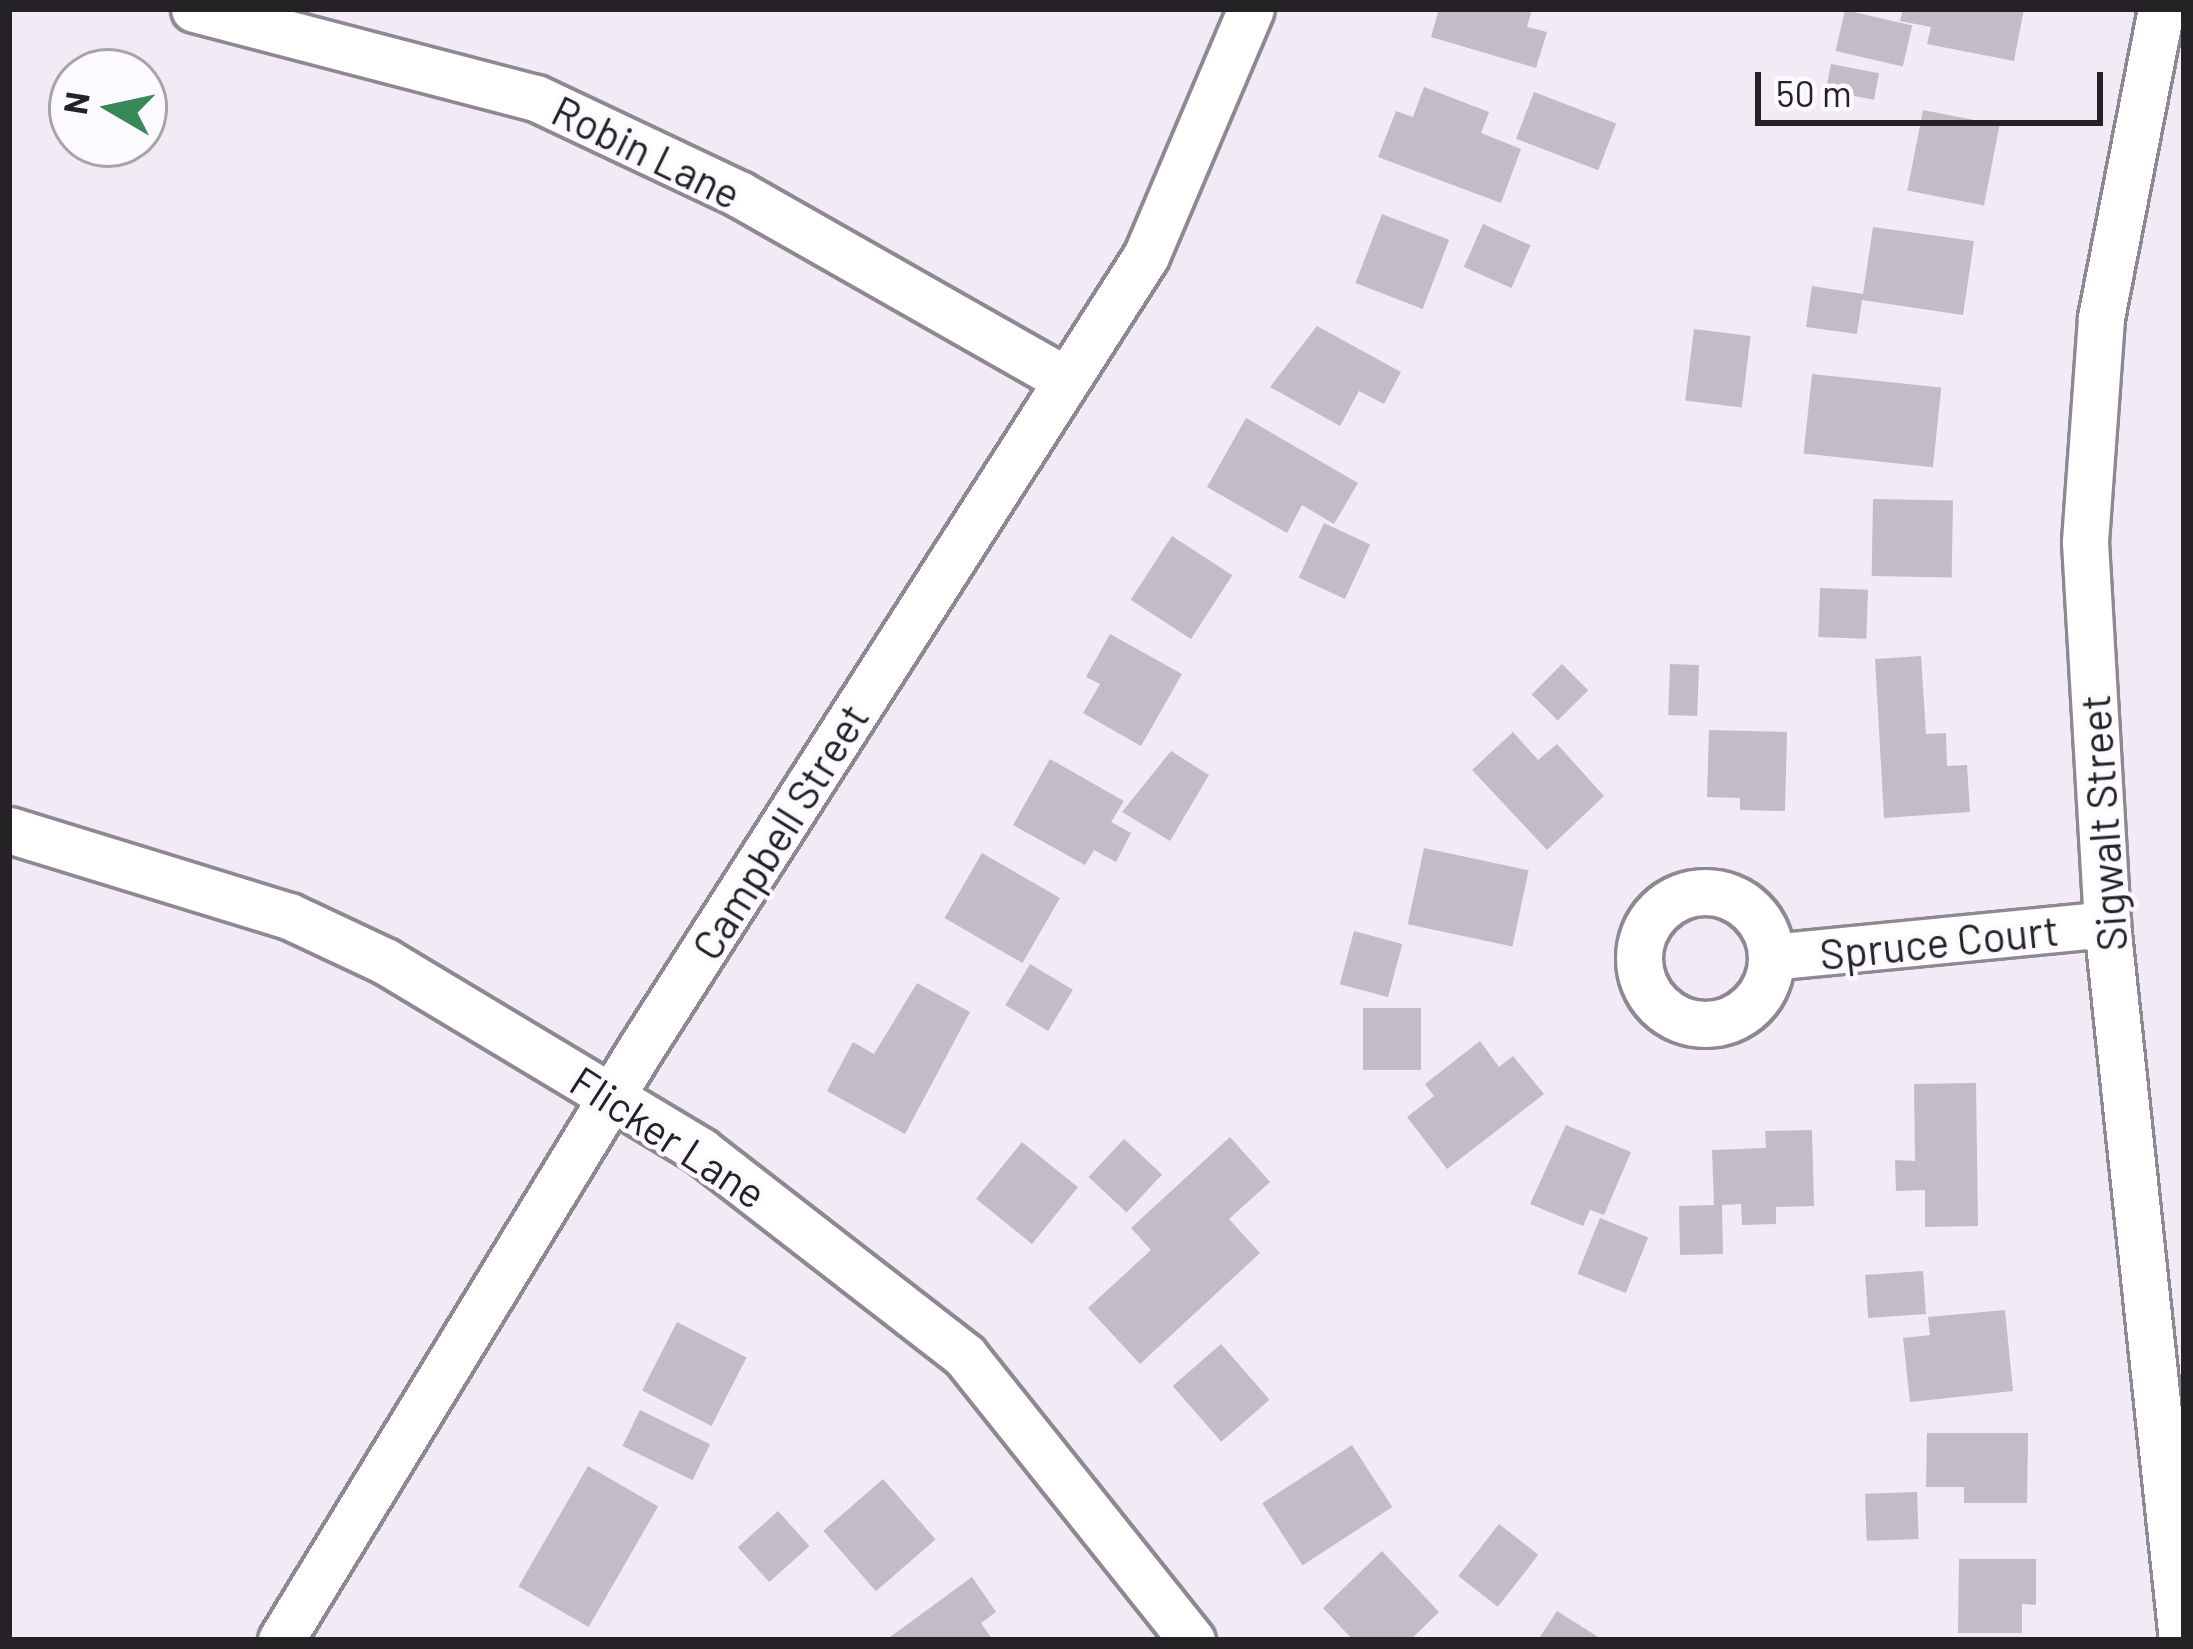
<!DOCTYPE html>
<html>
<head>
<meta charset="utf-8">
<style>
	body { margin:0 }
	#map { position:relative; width:2193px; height:1649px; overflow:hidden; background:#f2ebf6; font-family:Barlow,sans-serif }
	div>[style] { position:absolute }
	.building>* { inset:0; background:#c2bcc6; transform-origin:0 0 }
	.roads { filter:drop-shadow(3px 0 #8e8892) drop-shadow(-3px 0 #8e8892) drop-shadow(0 3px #8e8892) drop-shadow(0 -3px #8e8892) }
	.street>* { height:45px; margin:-22.5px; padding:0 22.5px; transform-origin:22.5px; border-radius:22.5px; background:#fff }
	.street>.ring { margin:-22.5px; padding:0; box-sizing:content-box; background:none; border:45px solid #fff; border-radius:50% }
	span { translate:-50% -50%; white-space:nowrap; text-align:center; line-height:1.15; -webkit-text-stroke:9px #fdfaff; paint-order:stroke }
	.street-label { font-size:42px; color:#252226 }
	.frame { position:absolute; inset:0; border:12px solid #252226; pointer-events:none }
	.north { position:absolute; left:48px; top:48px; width:120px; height:120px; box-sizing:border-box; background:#fdfaff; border:3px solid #a7a4a8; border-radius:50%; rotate:279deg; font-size:33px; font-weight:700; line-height:48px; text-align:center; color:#252226 }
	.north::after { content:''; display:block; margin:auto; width:42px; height:54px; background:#398858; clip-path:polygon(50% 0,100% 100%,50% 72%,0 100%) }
	.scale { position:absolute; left:1755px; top:72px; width:348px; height:54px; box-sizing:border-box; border:6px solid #252226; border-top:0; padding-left:15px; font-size:36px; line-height:42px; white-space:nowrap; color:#252226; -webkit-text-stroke:9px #fdfaff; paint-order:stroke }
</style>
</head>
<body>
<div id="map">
	<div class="building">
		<i style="clip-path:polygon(1439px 9px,1532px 9px,1527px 27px,1547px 32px,1536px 68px,1431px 37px)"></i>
		<i style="clip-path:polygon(1903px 9px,2024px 9px,2014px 61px,1927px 44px,1931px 27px,1900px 21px)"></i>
		<i style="left:1845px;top:10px;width:69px;height:42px;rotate:13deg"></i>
		<i style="left:1831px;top:64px;width:49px;height:27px;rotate:11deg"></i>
		<i style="clip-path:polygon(1424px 87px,1489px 112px,1481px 133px,1521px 149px,1501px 203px,1378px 157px,1396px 111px,1413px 117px)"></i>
		<i style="left:1534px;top:92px;width:88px;height:50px;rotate:21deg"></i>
		<i style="left:1923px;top:110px;width:78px;height:82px;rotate:11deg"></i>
		<i style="left:1382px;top:214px;width:72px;height:74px;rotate:21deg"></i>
		<i style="left:1483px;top:224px;width:52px;height:47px;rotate:24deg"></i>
		<i style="clip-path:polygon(1873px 227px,1974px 241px,1963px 315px,1862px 300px,1857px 334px,1806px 327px,1812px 286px,1863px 294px)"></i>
		<i style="clip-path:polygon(1317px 326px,1401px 372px,1384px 404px,1359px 391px,1340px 426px,1270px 387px)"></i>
		<i style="left:1694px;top:329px;width:57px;height:72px;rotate:7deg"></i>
		<i style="left:1812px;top:374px;width:130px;height:80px;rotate:6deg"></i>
		<i style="clip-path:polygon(1246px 418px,1358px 483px,1334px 524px,1302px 505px,1287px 533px,1207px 487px)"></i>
		<i style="left:1873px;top:499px;width:80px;height:77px;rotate:1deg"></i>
		<i style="left:1324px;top:523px;width:51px;height:60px;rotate:25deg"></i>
		<i style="left:1172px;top:536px;width:72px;height:76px;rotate:33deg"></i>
		<i style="left:1820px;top:588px;width:48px;height:49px;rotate:2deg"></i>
		<i style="clip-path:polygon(1110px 634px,1182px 674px,1141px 746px,1083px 713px,1100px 684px,1086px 677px)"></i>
		<i style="clip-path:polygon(1921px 656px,1926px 734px,1946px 733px,1947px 766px,1967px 765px,1970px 812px,1884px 818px,1875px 659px)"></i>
		<i style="left:1562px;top:664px;width:37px;height:43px;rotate:45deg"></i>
		<i style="left:1670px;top:664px;width:29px;height:51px;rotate:2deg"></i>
		<i style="clip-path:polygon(1709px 730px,1787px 732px,1785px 811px,1740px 810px,1740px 798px,1707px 797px)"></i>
		<i style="clip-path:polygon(1513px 732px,1538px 760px,1557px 744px,1604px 796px,1547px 850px,1472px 770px)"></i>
		<i style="clip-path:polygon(1171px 751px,1209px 775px,1170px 841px,1122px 812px)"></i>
		<i style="clip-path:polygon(1050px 759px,1124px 801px,1111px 822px,1131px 833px,1116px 862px,1094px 850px,1085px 865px,1013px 825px)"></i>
		<i style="left:1424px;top:848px;width:107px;height:78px;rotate:12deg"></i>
		<i style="left:982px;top:853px;width:90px;height:75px;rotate:30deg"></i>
		<i style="left:1354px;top:931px;width:50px;height:55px;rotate:15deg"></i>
		<i style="left:1030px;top:964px;width:50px;height:48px;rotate:31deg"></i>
		<i style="clip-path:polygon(917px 983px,970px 1012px,905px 1134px,827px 1091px,853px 1042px,874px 1054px)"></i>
		<i style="left:1363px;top:1008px;width:58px;height:62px"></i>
		<i style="clip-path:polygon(1480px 1041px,1499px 1067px,1513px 1056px,1544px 1094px,1447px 1169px,1407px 1117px,1434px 1096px,1425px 1084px)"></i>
		<i style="clip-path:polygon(1976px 1083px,1978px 1226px,1925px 1227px,1925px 1190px,1896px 1191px,1895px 1160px,1915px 1161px,1914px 1084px)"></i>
		<i style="clip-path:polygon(1566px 1125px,1631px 1152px,1604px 1215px,1590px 1210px,1583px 1226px,1530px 1204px)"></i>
		<i style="clip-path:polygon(1812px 1130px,1814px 1206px,1776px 1207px,1776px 1224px,1742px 1225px,1741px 1204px,1722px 1205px,1723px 1254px,1680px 1255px,1679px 1206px,1714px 1205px,1712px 1150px,1766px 1148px,1765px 1131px)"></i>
		<i style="clip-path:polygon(1230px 1137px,1270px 1182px,1229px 1219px,1260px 1253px,1140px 1364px,1088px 1308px,1151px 1250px,1131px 1228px)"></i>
		<i style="left:1124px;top:1139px;width:52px;height:52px;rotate:43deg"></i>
		<i style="left:1022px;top:1142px;width:72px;height:73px;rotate:39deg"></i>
		<i style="left:1600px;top:1218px;width:52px;height:60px;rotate:22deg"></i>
		<i style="left:1923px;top:1271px;width:43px;height:58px;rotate:86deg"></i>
		<i style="clip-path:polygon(2005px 1310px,2013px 1391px,1910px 1402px,1903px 1338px,1930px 1335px,1928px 1317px)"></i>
		<i style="left:677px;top:1322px;width:78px;height:77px;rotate:27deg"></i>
		<i style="left:1221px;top:1344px;width:74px;height:64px;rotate:49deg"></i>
		<i style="left:640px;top:1410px;width:78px;height:40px;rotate:26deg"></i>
		<i style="clip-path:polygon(1927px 1433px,2028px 1433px,2027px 1503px,1964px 1503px,1964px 1487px,1926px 1487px)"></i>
		<i style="left:1352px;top:1445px;width:74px;height:107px;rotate:57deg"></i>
		<i style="left:588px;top:1466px;width:81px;height:139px;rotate:30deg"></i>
		<i style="left:883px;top:1479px;width:80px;height:79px;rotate:49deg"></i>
		<i style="left:1917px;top:1492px;width:47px;height:52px;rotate:88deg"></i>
		<i style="left:778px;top:1511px;width:47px;height:54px;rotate:48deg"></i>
		<i style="left:1499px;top:1524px;width:50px;height:66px;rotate:38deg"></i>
		<i style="clip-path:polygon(1382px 1551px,1439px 1612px,1410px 1640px,1353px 1640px,1323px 1608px)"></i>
		<i style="clip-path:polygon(1959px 1559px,2036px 1559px,2036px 1605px,2022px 1604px,2022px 1633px,1958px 1633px)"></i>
		<i style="clip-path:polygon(972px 1577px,996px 1612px,981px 1623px,993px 1640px,886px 1640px)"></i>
		<i style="clip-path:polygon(1557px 1611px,1603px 1640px,1538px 1640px)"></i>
	</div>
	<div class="roads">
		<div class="street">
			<i style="left:194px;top:9px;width:353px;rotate:14.6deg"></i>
			<i style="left:536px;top:98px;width:225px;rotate:25.3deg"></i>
			<i style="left:739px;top:194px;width:376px;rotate:29.6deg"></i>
			<i style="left:2161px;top:9px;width:315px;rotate:101deg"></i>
			<i style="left:2101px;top:318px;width:225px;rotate:94.1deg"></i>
			<i style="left:2085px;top:542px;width:383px;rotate:86.7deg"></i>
			<i style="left:2107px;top:924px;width:720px;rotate:84.02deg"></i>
			<i style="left:9px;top:830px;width:293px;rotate:17.1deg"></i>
			<i style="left:289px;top:916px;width:106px;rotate:25.1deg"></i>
			<i style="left:385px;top:961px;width:369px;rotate:31deg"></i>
			<i style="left:701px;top:1151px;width:334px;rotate:37.8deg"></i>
			<i style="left:965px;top:1356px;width:364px;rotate:51.4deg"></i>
			<i class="ring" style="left:1639px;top:892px;width:87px;height:87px"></i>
			<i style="left:1771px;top:957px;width:338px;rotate:-5.6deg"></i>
			<i style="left:281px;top:1640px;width:693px;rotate:-58.7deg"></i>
			<i style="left:641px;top:1048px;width:939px;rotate:-57.48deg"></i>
			<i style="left:1146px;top:256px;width:268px;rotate:-67deg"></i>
		</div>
	</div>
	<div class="street-label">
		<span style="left:647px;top:151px;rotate:26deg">Robin Lane</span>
		<span style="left:2102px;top:823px;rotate:-94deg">Sigwalt Street</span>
		<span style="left:779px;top:831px;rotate:-58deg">Campbell Street</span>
		<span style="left:1939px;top:941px;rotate:-6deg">Spruce Court</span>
		<span style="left:669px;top:1136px;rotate:33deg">Flicker Lane</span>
	</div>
	<div class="frame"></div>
	<div class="north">N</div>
	<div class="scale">50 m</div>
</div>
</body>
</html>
